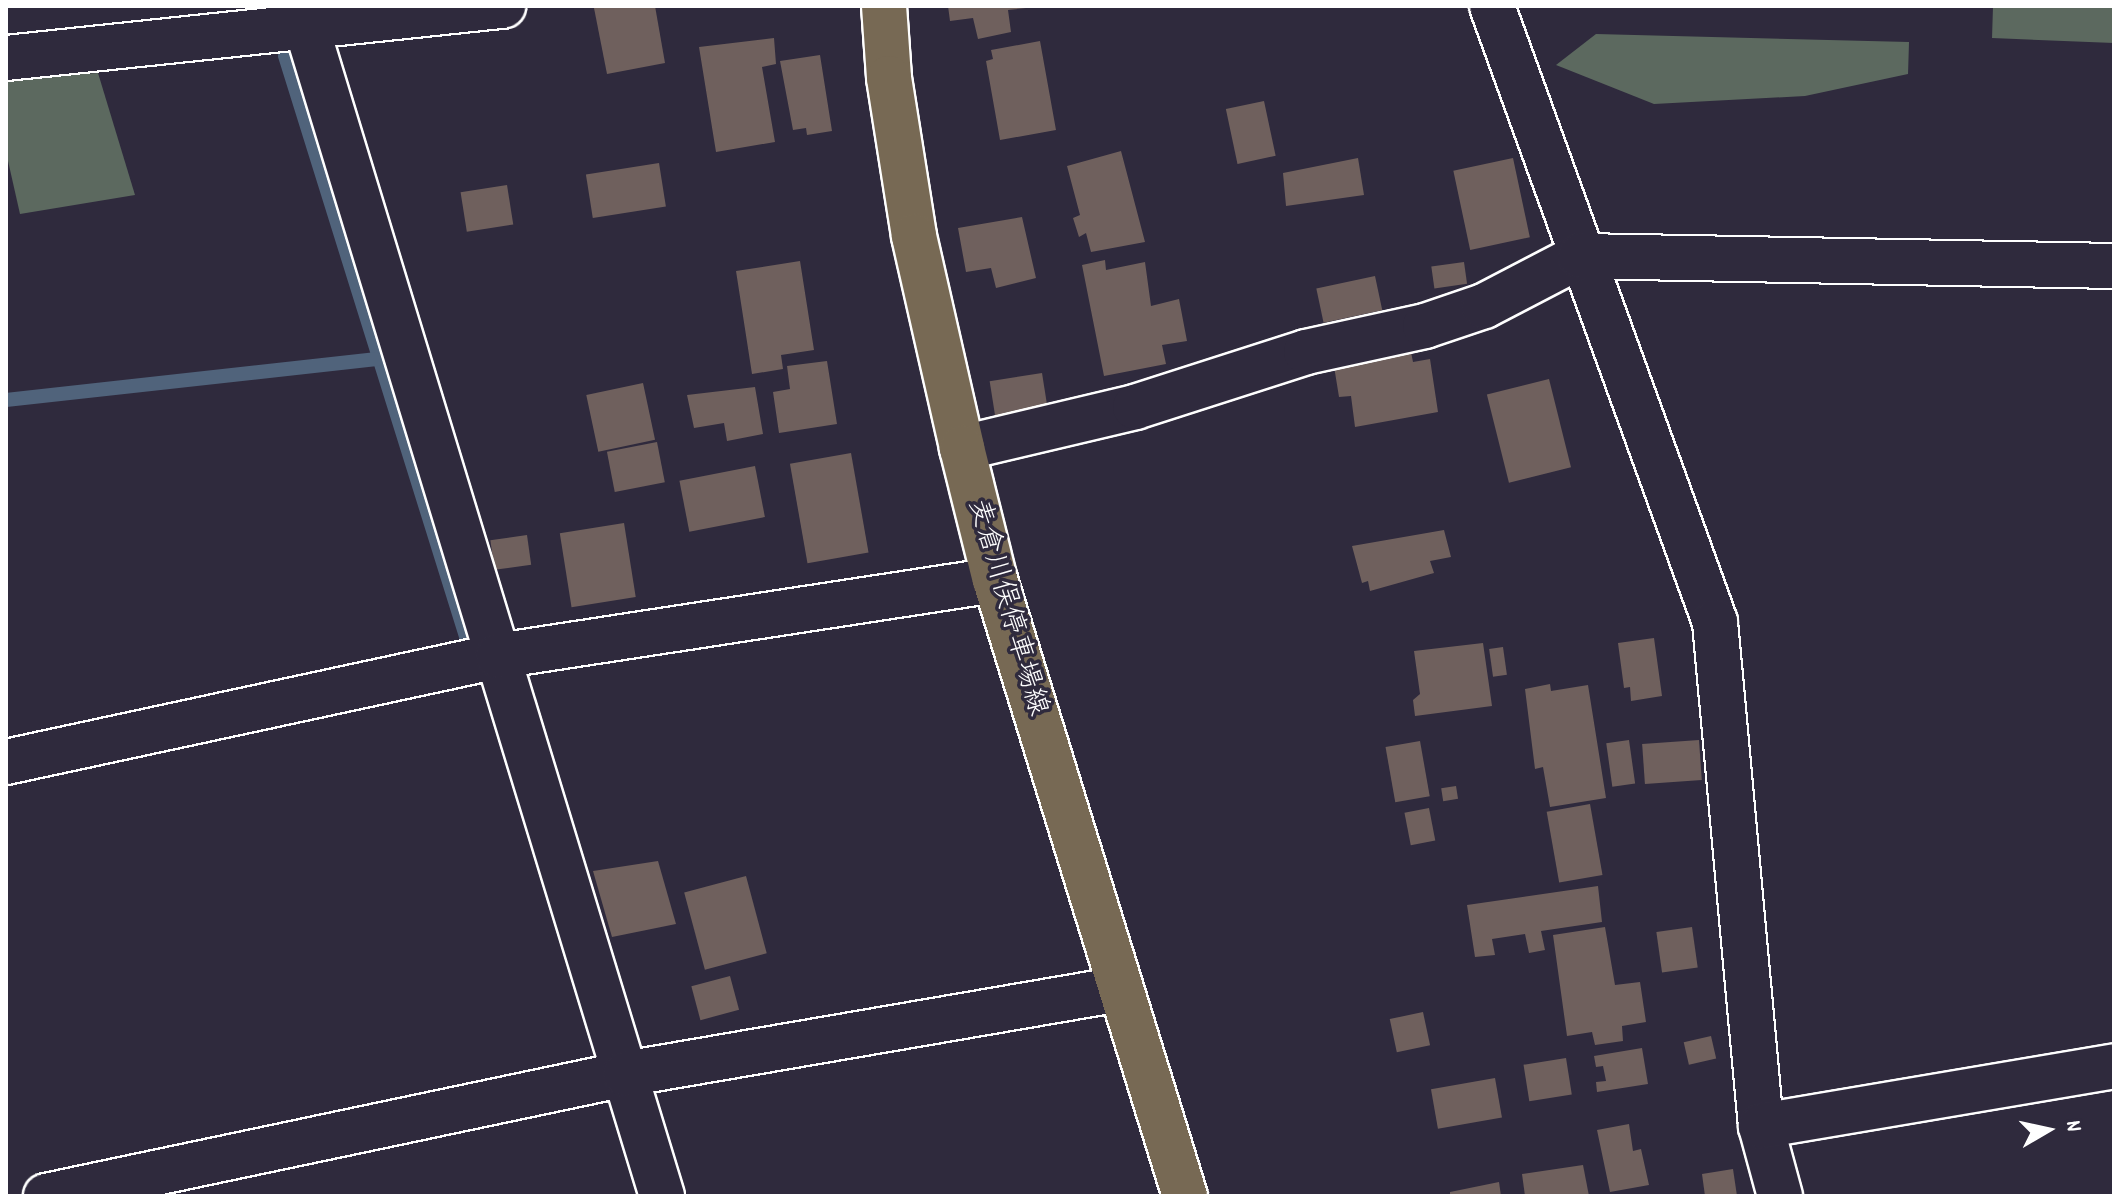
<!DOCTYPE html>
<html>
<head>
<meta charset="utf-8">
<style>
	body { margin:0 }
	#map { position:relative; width:2120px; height:1202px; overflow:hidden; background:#2f2a3d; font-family:Dekko,"Klee One",sans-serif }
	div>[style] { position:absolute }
	.green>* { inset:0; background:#5c695f }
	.stream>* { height:14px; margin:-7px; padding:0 7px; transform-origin:7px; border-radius:7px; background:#50637b }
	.building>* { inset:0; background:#6f605d; transform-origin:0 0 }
	.roads { filter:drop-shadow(2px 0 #fff) drop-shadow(-2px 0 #fff) drop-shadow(0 2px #fff) drop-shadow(0 -2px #fff) }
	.minor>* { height:44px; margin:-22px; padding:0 22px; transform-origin:22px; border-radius:22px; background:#2f2a3d }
	.major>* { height:44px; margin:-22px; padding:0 22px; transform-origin:22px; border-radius:22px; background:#776954 }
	span { translate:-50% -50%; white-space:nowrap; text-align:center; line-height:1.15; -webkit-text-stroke:7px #2f2a3d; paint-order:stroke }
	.street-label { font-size:28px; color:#fff }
	.frame { position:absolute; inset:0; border:8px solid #fff; pointer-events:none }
	.north { position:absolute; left:2008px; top:1090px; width:80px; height:80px; -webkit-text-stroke:6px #2f2a3d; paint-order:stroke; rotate:81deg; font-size:22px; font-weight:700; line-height:32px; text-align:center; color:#fff }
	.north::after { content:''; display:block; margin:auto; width:28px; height:36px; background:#fff; clip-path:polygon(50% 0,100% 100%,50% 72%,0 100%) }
</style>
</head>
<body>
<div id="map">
	<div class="green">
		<i style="clip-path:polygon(1993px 6px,2114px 6px,2114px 43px,1992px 38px)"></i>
		<i style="clip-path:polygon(1596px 34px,1909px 42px,1908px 74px,1805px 96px,1654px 104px,1556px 65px)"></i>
		<i style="clip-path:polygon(98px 73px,135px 195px,20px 214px,6px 152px,6px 78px)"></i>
	</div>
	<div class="stream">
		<i style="left:285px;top:56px;width:615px;rotate:72.68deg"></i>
		<i style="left:6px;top:400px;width:373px;rotate:-6.3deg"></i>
	</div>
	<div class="building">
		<i style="clip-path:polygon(655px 6px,665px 63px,607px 74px,594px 8px)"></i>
		<i style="clip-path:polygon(948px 6px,1026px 6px,1026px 8px,1008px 10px,1011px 32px,978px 39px,973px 18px,950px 21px)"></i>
		<i style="clip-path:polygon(774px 38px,776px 64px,762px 67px,775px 142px,716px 152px,699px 47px)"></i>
		<i style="clip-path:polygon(1040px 41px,1056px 130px,1000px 140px,986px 61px,993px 59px,991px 50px)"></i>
		<i style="clip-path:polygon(820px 55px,832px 131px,807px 135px,806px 128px,793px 130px,780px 61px)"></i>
		<i style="left:1264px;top:101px;width:56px;height:39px;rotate:78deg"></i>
		<i style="clip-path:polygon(1121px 151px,1145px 242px,1091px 252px,1086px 233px,1079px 237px,1073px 218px,1080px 215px,1067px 166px)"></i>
		<i style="clip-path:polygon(1358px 158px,1364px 195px,1286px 206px,1283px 173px)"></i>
		<i style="left:1513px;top:158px;width:81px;height:61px;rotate:78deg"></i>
		<i style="left:659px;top:163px;width:44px;height:74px;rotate:81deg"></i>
		<i style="left:507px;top:185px;width:40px;height:47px;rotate:81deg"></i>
		<i style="clip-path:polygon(1022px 217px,1036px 278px,996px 288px,991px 268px,966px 272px,958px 228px)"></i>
		<i style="clip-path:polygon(1105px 260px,1106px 270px,1145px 262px,1151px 306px,1179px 299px,1187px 341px,1162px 345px,1166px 364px,1104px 376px,1082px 265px)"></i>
		<i style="clip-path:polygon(800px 261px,814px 350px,781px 355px,783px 369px,752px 374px,736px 271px)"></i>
		<i style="left:1464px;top:262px;width:22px;height:33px;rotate:82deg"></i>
		<i style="left:1375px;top:276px;width:35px;height:60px;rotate:78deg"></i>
		<i style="clip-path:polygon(1410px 347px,1413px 362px,1430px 359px,1438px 412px,1355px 427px,1351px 396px,1339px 397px,1333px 360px)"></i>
		<i style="clip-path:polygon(827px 361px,837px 424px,779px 433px,773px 392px,790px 389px,787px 366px)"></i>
		<i style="left:1042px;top:373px;width:36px;height:53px;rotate:81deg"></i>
		<i style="left:1549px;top:379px;width:91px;height:64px;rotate:76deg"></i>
		<i style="left:643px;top:383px;width:58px;height:58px;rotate:78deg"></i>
		<i style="clip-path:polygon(755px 387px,763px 434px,727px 441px,724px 423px,694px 428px,687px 395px)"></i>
		<i style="left:657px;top:442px;width:41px;height:51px;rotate:79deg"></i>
		<i style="left:851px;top:453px;width:101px;height:62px;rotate:80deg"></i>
		<i style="left:755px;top:466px;width:52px;height:77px;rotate:79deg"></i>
		<i style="left:624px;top:523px;width:75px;height:65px;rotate:81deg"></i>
		<i style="clip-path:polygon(1444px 530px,1451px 557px,1430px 561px,1434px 573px,1370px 591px,1368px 581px,1362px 583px,1352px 546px)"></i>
		<i style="left:527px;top:535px;width:30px;height:37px;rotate:82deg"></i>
		<i style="clip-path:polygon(1654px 638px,1662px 696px,1631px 701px,1630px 687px,1624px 688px,1618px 643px)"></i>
		<i style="clip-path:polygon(1483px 643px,1492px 706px,1415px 716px,1413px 700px,1420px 694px,1414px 651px)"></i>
		<i style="left:1503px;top:647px;width:28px;height:14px;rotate:82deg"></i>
		<i style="clip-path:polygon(1550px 684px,1551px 691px,1588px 685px,1606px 798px,1550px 807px,1543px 767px,1535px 769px,1525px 689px)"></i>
		<i style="left:1629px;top:740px;width:44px;height:23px;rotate:82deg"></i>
		<i style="left:1699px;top:740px;width:40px;height:57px;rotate:86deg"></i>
		<i style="left:1420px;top:741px;width:56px;height:35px;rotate:80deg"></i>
		<i style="left:1456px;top:786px;width:13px;height:15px;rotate:81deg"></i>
		<i style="left:1590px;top:804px;width:72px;height:44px;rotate:80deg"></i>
		<i style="left:1429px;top:808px;width:33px;height:25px;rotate:79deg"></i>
		<i style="clip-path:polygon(658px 861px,676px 924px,612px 937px,593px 871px)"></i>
		<i style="left:746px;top:876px;width:80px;height:64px;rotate:75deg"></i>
		<i style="clip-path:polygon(1598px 886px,1602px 922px,1541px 931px,1545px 950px,1529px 953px,1525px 934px,1492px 939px,1495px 955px,1475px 957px,1467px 905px)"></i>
		<i style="clip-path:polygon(1605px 927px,1615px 985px,1640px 982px,1646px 1022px,1622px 1026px,1623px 1041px,1595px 1045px,1592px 1032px,1567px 1036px,1553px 935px)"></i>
		<i style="left:1692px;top:927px;width:41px;height:36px;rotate:82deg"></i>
		<i style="left:730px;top:976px;width:35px;height:40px;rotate:75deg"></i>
		<i style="left:1423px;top:1012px;width:34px;height:34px;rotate:78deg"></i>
		<i style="left:1711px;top:1036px;width:23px;height:28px;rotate:77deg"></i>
		<i style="clip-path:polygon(1642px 1048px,1648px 1084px,1597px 1092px,1596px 1082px,1606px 1081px,1603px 1066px,1596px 1067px,1594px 1056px)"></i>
		<i style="left:1566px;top:1058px;width:37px;height:43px;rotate:81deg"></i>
		<i style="left:1495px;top:1078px;width:40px;height:65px;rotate:80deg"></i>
		<i style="clip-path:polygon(1629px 1124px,1633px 1151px,1641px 1149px,1649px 1185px,1610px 1192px,1597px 1130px)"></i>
		<i style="clip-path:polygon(1583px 1165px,1589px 1196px,1525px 1196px,1522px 1174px)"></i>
		<i style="clip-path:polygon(1733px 1169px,1737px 1196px,1705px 1196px,1702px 1174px)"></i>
		<i style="clip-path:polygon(1499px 1182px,1501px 1196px,1450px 1196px,1450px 1192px)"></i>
	</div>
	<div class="roads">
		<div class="minor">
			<i style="left:306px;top:6px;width:23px;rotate:88deg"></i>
			<i style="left:307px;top:29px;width:1220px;rotate:73.08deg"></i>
			<i style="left:1492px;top:6px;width:655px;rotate:70.1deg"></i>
			<i style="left:1715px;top:622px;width:506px;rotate:84.79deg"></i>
			<i style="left:1761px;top:1126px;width:73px;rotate:74.8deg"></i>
			<i style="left:6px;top:58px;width:500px;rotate:-6deg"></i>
			<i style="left:962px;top:448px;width:178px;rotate:-13.3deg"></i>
			<i style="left:1135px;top:407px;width:180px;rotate:-17.8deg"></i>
			<i style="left:1306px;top:352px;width:122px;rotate:-12.3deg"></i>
			<i style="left:1425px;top:326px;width:62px;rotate:-18.7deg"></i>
			<i style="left:1484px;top:306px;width:108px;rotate:-27.5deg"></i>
			<i style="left:1580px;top:256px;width:534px;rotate:1.07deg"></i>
			<i style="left:6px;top:762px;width:503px;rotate:-12.16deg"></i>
			<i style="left:498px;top:656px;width:503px;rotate:-8.69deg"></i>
			<i style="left:1761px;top:1126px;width:358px;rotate:-9.6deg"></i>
			<i style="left:46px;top:1196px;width:592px;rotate:-11.9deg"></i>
			<i style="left:625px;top:1074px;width:502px;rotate:-9.74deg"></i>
		</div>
		<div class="major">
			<i style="left:884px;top:6px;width:72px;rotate:86deg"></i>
			<i style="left:889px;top:78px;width:160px;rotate:81deg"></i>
			<i style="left:914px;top:236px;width:217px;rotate:77.2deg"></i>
			<i style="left:962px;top:448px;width:136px;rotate:76deg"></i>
			<i style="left:995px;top:580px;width:645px;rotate:72.86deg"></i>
		</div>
	</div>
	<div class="street-label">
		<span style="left:1006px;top:608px;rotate:74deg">麦倉川俣停車場線</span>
	</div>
	<div class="frame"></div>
	<div class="north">N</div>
</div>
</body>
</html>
